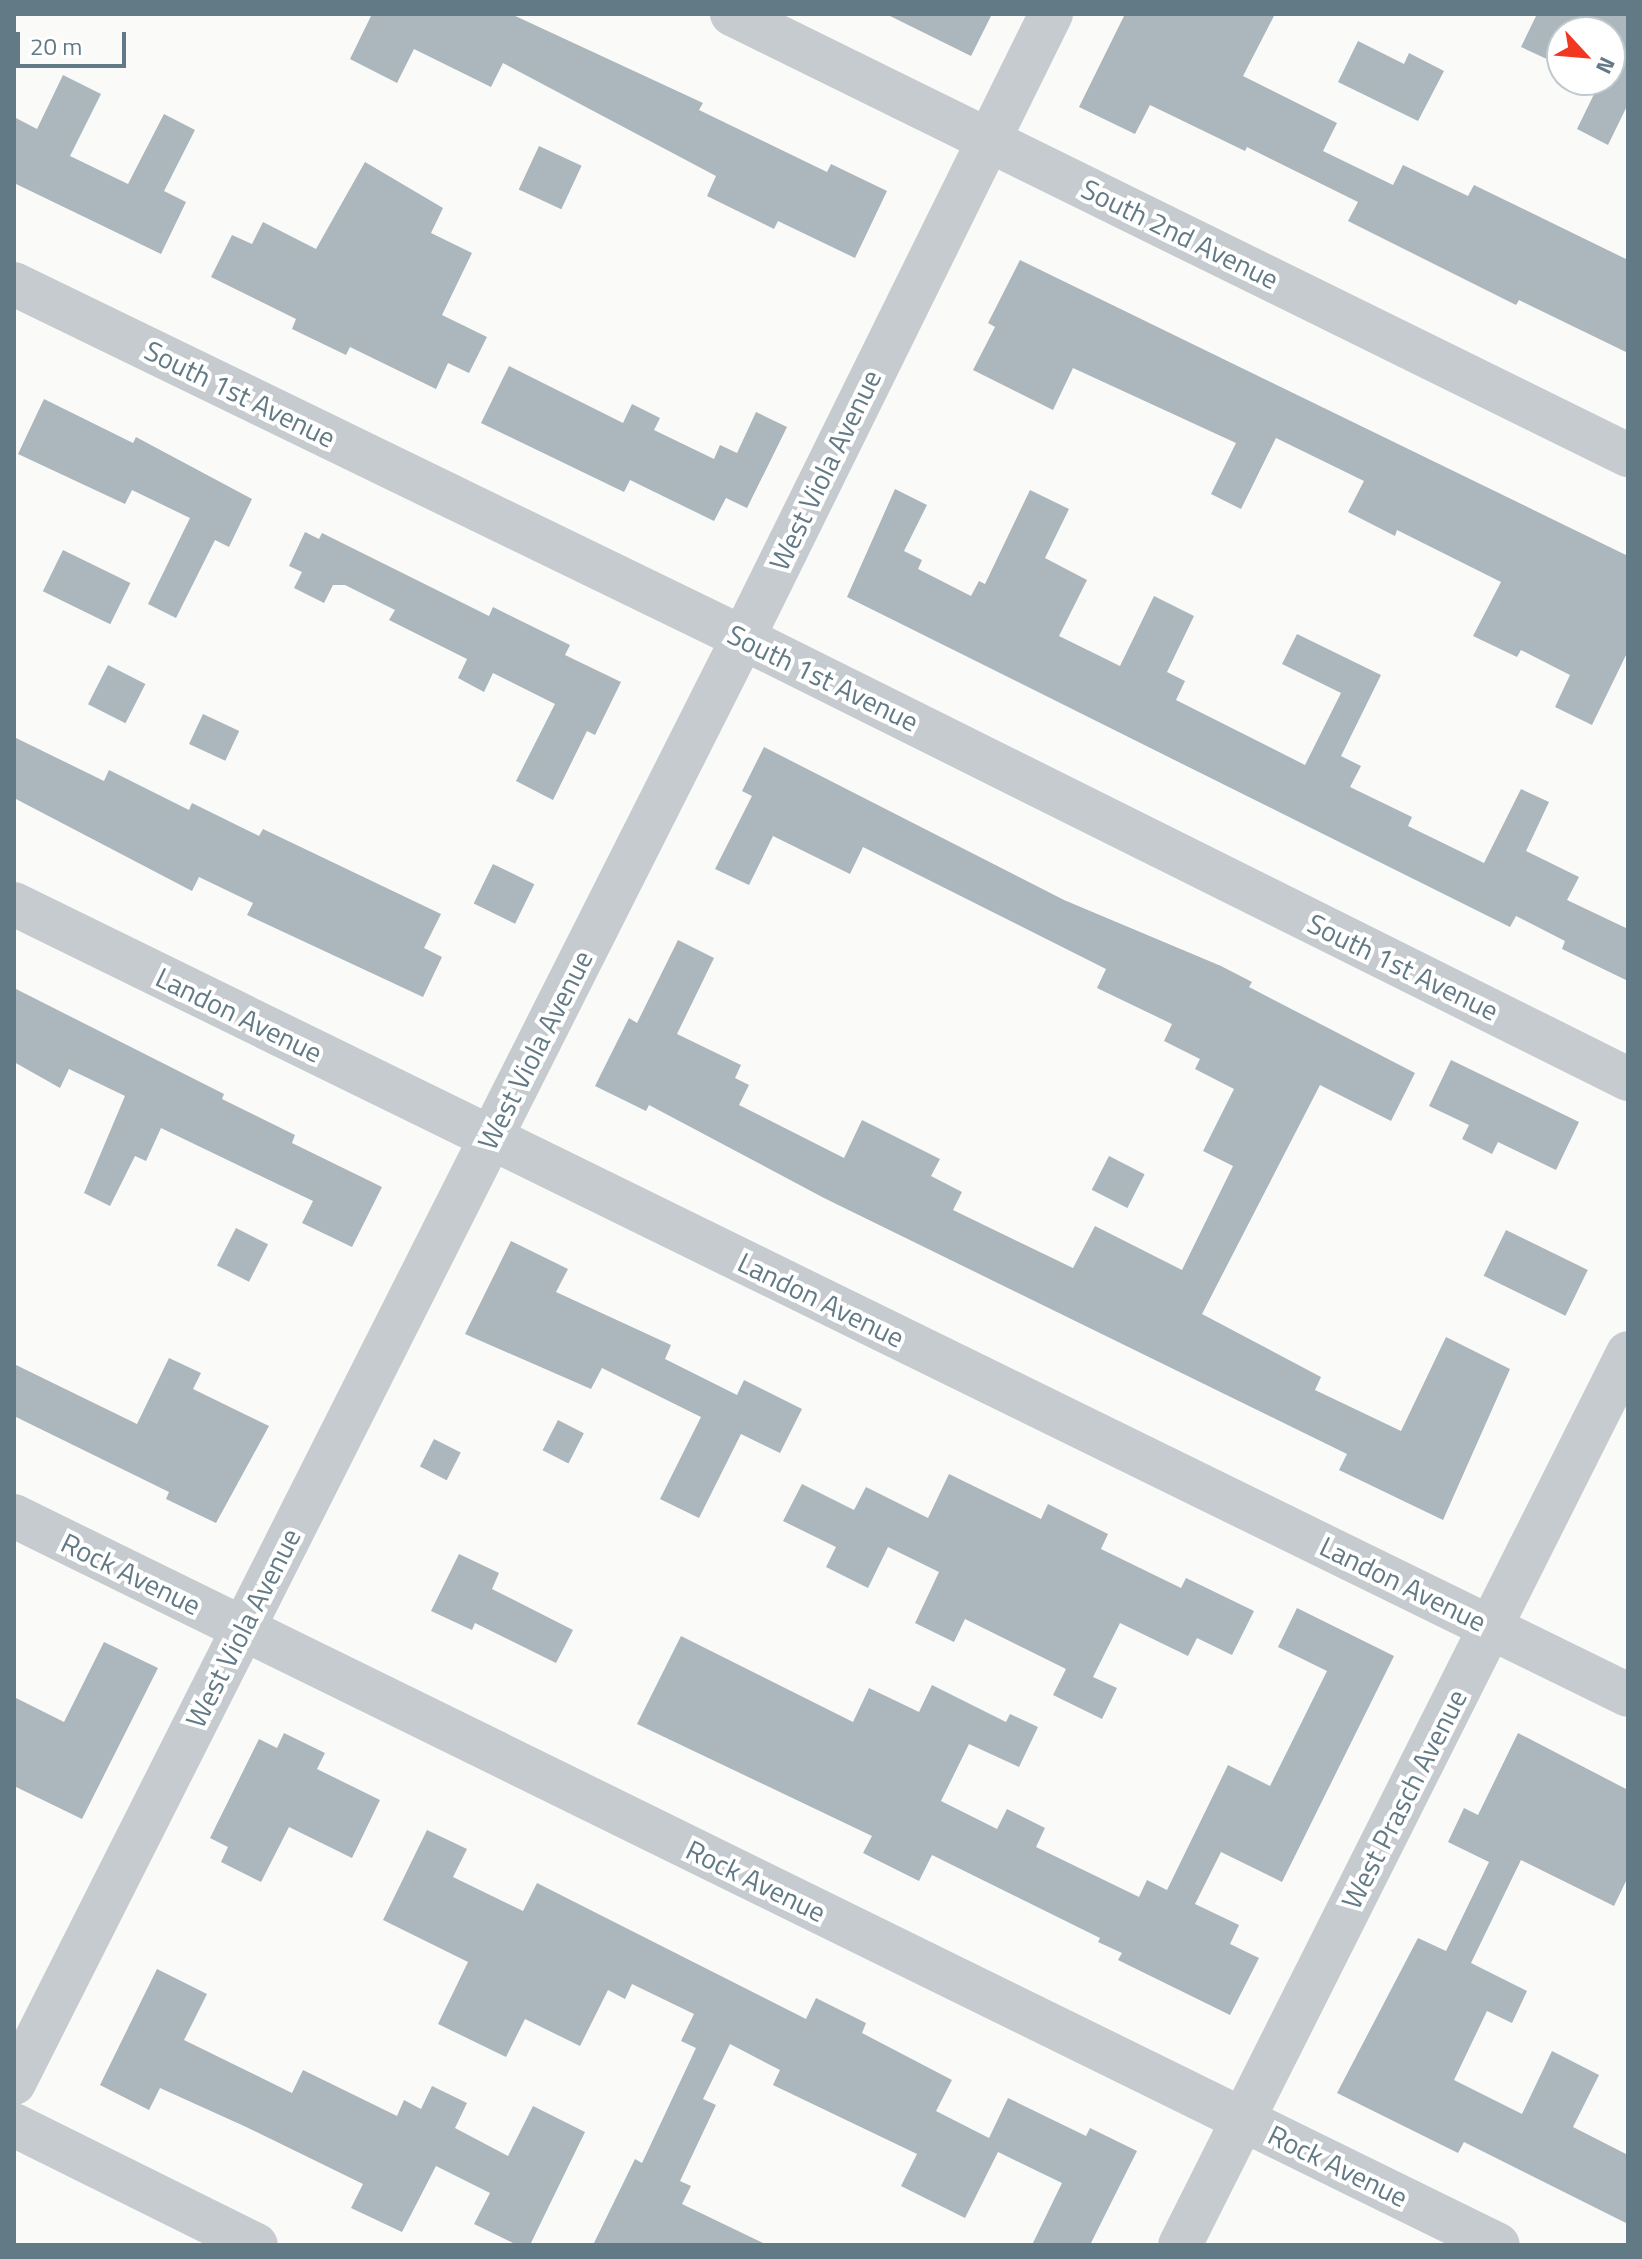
<!DOCTYPE html>
<html>
<head>
<meta charset="utf-8">
<style>
	body { margin:0 }
	#map { position:relative; width:1642px; height:2259px; overflow:hidden; background:#fafaf8; font-family:"Titillium Web",sans-serif }
	div>[style] { position:absolute }
	.building>* { inset:0; background:#abb7bc; transform-origin:0 0 }
	.minor>* { height:44px; margin:-22px; padding:0 22px; transform-origin:22px; border-radius:22px; background:#c5cbce }
	span { translate:-50% -50%; white-space:nowrap; text-align:center; line-height:1.15; -webkit-text-stroke:8px #fff; paint-order:stroke }
	.street-label { font-size:28px; color:#627a85 }
	.frame { position:absolute; inset:0; border:16px solid #627a85; pointer-events:none }
	.north { position:absolute; left:1546px; top:16px; width:80px; height:80px; box-sizing:border-box; background:#fff; border:2px solid #c0cace; border-radius:50%; rotate:116deg; font-size:22px; font-weight:700; line-height:32px; text-align:center; color:#627a85 }
	.north::after { content:''; display:block; margin:auto; width:28px; height:36px; background:#f23720; clip-path:polygon(50% 0,100% 100%,50% 72%,0 100%) }
	.scale { position:absolute; left:16px; top:32px; width:110px; height:36px; box-sizing:border-box; border:4px solid #627a85; border-top:0; padding-left:10px; font-size:24px; line-height:28px; white-space:nowrap; color:#627a85; -webkit-text-stroke:6px #fff; paint-order:stroke }
</style>
</head>
<body>
<div id="map">
	<div class="building">
		<i style="clip-path:polygon(372px 14px,511px 14px,703px 103px,699px 110px,827px 172px,831px 164px,887px 191px,855px 258px,778px 221px,774px 229px,707px 196px,716px 176px,503px 63px,491px 87px,414px 49px,397px 83px,350px 59px)"></i>
		<i style="clip-path:polygon(886px 14px,992px 14px,971px 56px)"></i>
		<i style="clip-path:polygon(1125px 14px,1275px 14px,1243px 76px,1337px 123px,1323px 151px,1393px 185px,1403px 165px,1468px 196px,1474px 185px,1628px 260px,1628px 353px,1519px 300px,1516px 305px,1348px 221px,1358px 202px,1247px 147px,1245px 151px,1150px 105px,1135px 134px,1079px 107px)"></i>
		<i style="clip-path:polygon(1537px 14px,1628px 14px,1628px 104px,1608px 145px,1577px 129px,1599px 84px,1591px 80px,1610px 80px,1610px 32px,1562px 32px,1562px 66px,1521px 47px)"></i>
		<i style="clip-path:polygon(1358px 41px,1404px 64px,1409px 53px,1444px 71px,1418px 121px,1338px 82px)"></i>
		<i style="clip-path:polygon(63px 75px,101px 94px,70px 156px,128px 184px,164px 114px,195px 130px,164px 191px,186px 202px,161px 254px,14px 183px,14px 117px,37px 129px)"></i>
		<i style="left:539px;top:146px;width:47px;height:48px;rotate:25deg"></i>
		<i style="clip-path:polygon(365px 162px,443px 208px,431px 233px,472px 253px,442px 315px,487px 337px,469px 373px,448px 363px,436px 389px,350px 347px,346px 355px,292px 329px,296px 319px,211px 277px,232px 235px,252px 244px,263px 222px,316px 249px)"></i>
		<i style="clip-path:polygon(1020px 260px,1628px 556px,1628px 651px,1592px 725px,1555px 707px,1570px 675px,1521px 650px,1517px 657px,1473px 636px,1501px 582px,1397px 530px,1395px 536px,1348px 512px,1364px 481px,1276px 438px,1241px 509px,1211px 494px,1236px 443px,1073px 368px,1053px 410px,973px 370px,995px 327px,988px 323px)"></i>
		<i style="clip-path:polygon(509px 366px,623px 423px,632px 404px,660px 418px,654px 430px,714px 459px,720px 445px,737px 453px,756px 412px,787px 427px,747px 508px,726px 498px,714px 521px,630px 480px,624px 492px,481px 423px)"></i>
		<i style="clip-path:polygon(44px 399px,133px 443px,136px 437px,252px 499px,229px 547px,215px 540px,176px 618px,148px 604px,190px 518px,132px 490px,125px 504px,18px 454px)"></i>
		<i style="clip-path:polygon(895px 489px,927px 505px,904px 551px,922px 560px,918px 569px,971px 596px,979px 581px,985px 584px,1030px 490px,1069px 509px,1045px 558px,1087px 580px,1059px 636px,1120px 666px,1154px 596px,1194px 616px,1167px 672px,1185px 681px,1176px 700px,1305px 765px,1341px 693px,1282px 664px,1297px 634px,1381px 675px,1341px 756px,1361px 766px,1350px 787px,1412px 817px,1408px 826px,1484px 863px,1521px 789px,1549px 802px,1526px 851px,1579px 877px,1567px 900px,1628px 929px,1628px 981px,1562px 949px,1565px 941px,1516px 916px,1510px 927px,847px 597px)"></i>
		<i style="clip-path:polygon(305px 532px,319px 539px,322px 533px,489px 616px,493px 607px,570px 645px,565px 655px,621px 682px,595px 735px,587px 731px,553px 800px,516px 781px,555px 704px,493px 673px,484px 692px,458px 678px,467px 659px,389px 620px,395px 610px,345px 585px,333px 585px,324px 603px,294px 588px,302px 572px,289px 566px)"></i>
		<i style="left:63px;top:550px;width:75px;height:46px;rotate:26deg"></i>
		<i style="left:108px;top:665px;width:42px;height:44px;rotate:27deg"></i>
		<i style="left:203px;top:714px;width:40px;height:33px;rotate:25deg"></i>
		<i style="clip-path:polygon(14px 737px,104px 781px,109px 770px,189px 810px,192px 803px,259px 836px,263px 829px,441px 914px,424px 948px,442px 957px,423px 997px,247px 915px,253px 903px,199px 877px,192px 891px,14px 798px)"></i>
		<i style="clip-path:polygon(764px 747px,1064px 900px,1221px 966px,1252px 982px,1249px 987px,1415px 1073px,1391px 1121px,1320px 1085px,1202px 1314px,1321px 1377px,1315px 1390px,1401px 1431px,1446px 1337px,1510px 1369px,1443px 1520px,1339px 1470px,1347px 1454px,824px 1198px,649px 1105px,646px 1111px,595px 1086px,629px 1018px,637px 1023px,678px 940px,714px 958px,677px 1034px,741px 1065px,735px 1078px,749px 1085px,739px 1105px,844px 1158px,862px 1120px,940px 1159px,931px 1176px,962px 1192px,953px 1210px,1073px 1268px,1095px 1226px,1182px 1270px,1233px 1166px,1203px 1151px,1234px 1089px,1195px 1069px,1200px 1059px,1164px 1041px,1172px 1024px,1097px 988px,1106px 969px,863px 847px,850px 874px,773px 836px,749px 885px,715px 869px,752px 796px,742px 791px)"></i>
		<i style="left:493px;top:864px;width:46px;height:44px;rotate:26deg"></i>
		<i style="clip-path:polygon(14px 988px,224px 1094px,222px 1099px,295px 1135px,292px 1143px,382px 1187px,352px 1247px,302px 1223px,313px 1201px,161px 1128px,146px 1161px,135px 1156px,110px 1206px,84px 1193px,125px 1096px,69px 1069px,60px 1088px,14px 1062px)"></i>
		<i style="clip-path:polygon(1451px 1060px,1579px 1122px,1556px 1170px,1498px 1142px,1492px 1154px,1462px 1139px,1469px 1125px,1429px 1106px)"></i>
		<i style="left:1109px;top:1156px;width:40px;height:38px;rotate:27deg"></i>
		<i style="left:236px;top:1228px;width:36px;height:42px;rotate:27deg"></i>
		<i style="left:1506px;top:1230px;width:91px;height:51px;rotate:26deg"></i>
		<i style="clip-path:polygon(511px 1241px,568px 1269px,556px 1292px,671px 1345px,665px 1359px,737px 1395px,744px 1380px,802px 1409px,780px 1453px,741px 1434px,699px 1518px,660px 1499px,701px 1417px,602px 1368px,591px 1389px,465px 1334px)"></i>
		<i style="clip-path:polygon(169px 1358px,201px 1373px,193px 1389px,269px 1426px,216px 1523px,166px 1499px,169px 1492px,14px 1416px,14px 1364px,137px 1424px)"></i>
		<i style="left:558px;top:1420px;width:29px;height:34px;rotate:27deg"></i>
		<i style="left:434px;top:1439px;width:30px;height:31px;rotate:27deg"></i>
		<i style="clip-path:polygon(949px 1474px,1041px 1519px,1048px 1504px,1108px 1534px,1101px 1549px,1181px 1588px,1186px 1578px,1254px 1611px,1232px 1655px,1197px 1638px,1188px 1656px,1120px 1623px,1093px 1677px,1117px 1688px,1102px 1719px,1053px 1695px,1066px 1669px,965px 1619px,954px 1642px,915px 1623px,939px 1572px,888px 1547px,868px 1588px,826px 1567px,836px 1547px,783px 1521px,802px 1484px,854px 1510px,866px 1487px,928px 1518px)"></i>
		<i style="clip-path:polygon(459px 1554px,499px 1573px,492px 1589px,573px 1630px,556px 1663px,475px 1623px,472px 1630px,431px 1611px)"></i>
		<i style="clip-path:polygon(1297px 1608px,1394px 1656px,1282px 1882px,1221px 1852px,1195px 1904px,1239px 1925px,1230px 1944px,1259px 1958px,1230px 2015px,1118px 1960px,1122px 1953px,1098px 1942px,1100px 1938px,932px 1855px,919px 1881px,863px 1853px,872px 1836px,637px 1724px,681px 1636px,853px 1722px,869px 1688px,919px 1712px,932px 1685px,1006px 1722px,1010px 1714px,1038px 1727px,1019px 1767px,969px 1744px,941px 1801px,997px 1829px,1007px 1809px,1045px 1828px,1036px 1847px,1139px 1897px,1147px 1880px,1167px 1890px,1228px 1765px,1270px 1786px,1327px 1671px,1278px 1647px)"></i>
		<i style="clip-path:polygon(104px 1642px,158px 1668px,82px 1819px,14px 1786px,14px 1697px,64px 1722px)"></i>
		<i style="clip-path:polygon(284px 1733px,325px 1753px,317px 1769px,380px 1800px,352px 1858px,289px 1827px,261px 1882px,221px 1862px,228px 1847px,210px 1838px,259px 1739px,277px 1748px)"></i>
		<i style="clip-path:polygon(1518px 1733px,1628px 1790px,1628px 1877px,1614px 1906px,1521px 1860px,1471px 1963px,1527px 1991px,1512px 2023px,1487px 2011px,1454px 2080px,1522px 2114px,1552px 2051px,1599px 2075px,1573px 2127px,1628px 2155px,1628px 2224px,1464px 2142px,1458px 2153px,1337px 2093px,1418px 1938px,1446px 1951px,1489px 1862px,1448px 1842px,1464px 1808px,1478px 1815px)"></i>
		<i style="clip-path:polygon(427px 1830px,467px 1849px,453px 1877px,523px 1911px,537px 1883px,806px 2019px,816px 1998px,866px 2023px,862px 2033px,952px 2080px,936px 2111px,989px 2138px,1008px 2098px,1086px 2136px,1090px 2128px,1137px 2151px,1090px 2245px,1032px 2245px,1062px 2183px,998px 2152px,965px 2218px,901px 2186px,917px 2154px,773px 2085px,780px 2070px,730px 2044px,703px 2099px,716px 2105px,680px 2181px,691px 2186px,682px 2204px,767px 2245px,593px 2245px,635px 2159px,642px 2163px,696px 2048px,681px 2041px,694px 2014px,632px 1984px,625px 1999px,608px 1990px,580px 2046px,525px 2019px,506px 2057px,438px 2024px,468px 1962px,383px 1920px)"></i>
		<i style="clip-path:polygon(157px 1969px,207px 1994px,184px 2040px,292px 2093px,303px 2070px,397px 2116px,404px 2100px,421px 2109px,432px 2086px,467px 2103px,455px 2128px,508px 2156px,533px 2106px,585px 2132px,530px 2245px,517px 2245px,474px 2224px,490px 2193px,436px 2166px,402px 2232px,351px 2208px,363px 2184px,244px 2126px,160px 2088px,149px 2110px,100px 2085px)"></i>
	</div>
	<div class="minor">
		<i style="left:732px;top:14px;width:999px;rotate:26.21deg"></i>
		<i style="left:14px;top:284px;width:810px;rotate:25.9deg"></i>
		<i style="left:743px;top:638px;width:989px;rotate:26.49deg"></i>
		<i style="left:14px;top:904px;width:1797px;rotate:26.11deg"></i>
		<i style="left:14px;top:1516px;width:1653px;rotate:26.16deg"></i>
		<i style="left:14px;top:2083px;width:1618px;rotate:-63.23deg"></i>
		<i style="left:743px;top:638px;width:696px;rotate:-63.73deg"></i>
		<i style="left:14px;top:2125px;width:270px;rotate:26.4deg"></i>
		<i style="left:1180px;top:2245px;width:998px;rotate:-63.33deg"></i>
	</div>
	<div class="street-label">
		<span style="left:1180px;top:234px;rotate:26deg">South 2nd Avenue</span>
		<span style="left:240px;top:394px;rotate:26deg">South 1st Avenue</span>
		<span style="left:825px;top:470px;rotate:-64deg">West Viola Avenue</span>
		<span style="left:823px;top:678px;rotate:26deg">South 1st Avenue</span>
		<span style="left:1403px;top:967px;rotate:26deg">South 1st Avenue</span>
		<span style="left:239px;top:1015px;rotate:26deg">Landon Avenue</span>
		<span style="left:535px;top:1050px;rotate:-63deg">West Viola Avenue</span>
		<span style="left:821px;top:1300px;rotate:26deg">Landon Avenue</span>
		<span style="left:131px;top:1574px;rotate:26deg">Rock Avenue</span>
		<span style="left:1403px;top:1584px;rotate:26deg">Landon Avenue</span>
		<span style="left:243px;top:1628px;rotate:-63deg">West Viola Avenue</span>
		<span style="left:1404px;top:1799px;rotate:-63deg">West Prasch Avenue</span>
		<span style="left:756px;top:1881px;rotate:26deg">Rock Avenue</span>
		<span style="left:1338px;top:2166px;rotate:26deg">Rock Avenue</span>
	</div>
	<div class="frame"></div>
	<div class="north">N</div>
	<div class="scale">20 m</div>
</div>
</body>
</html>
